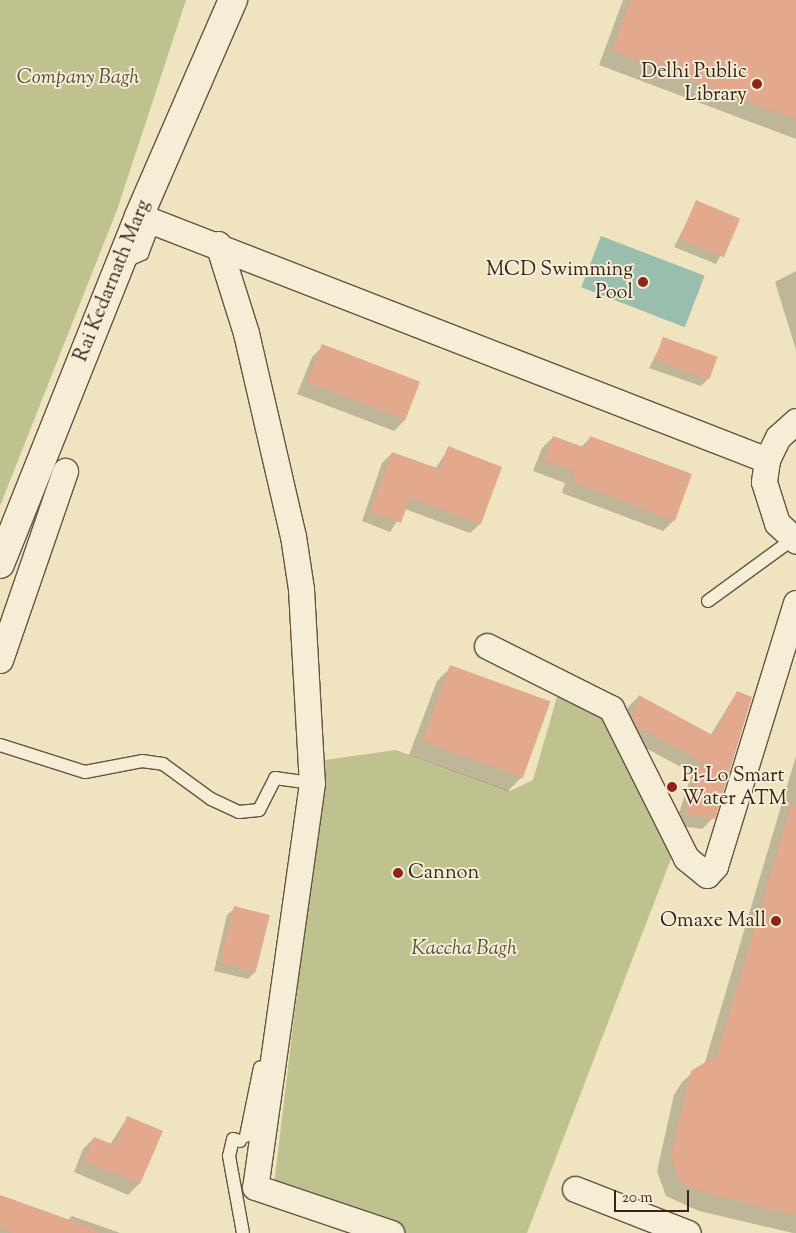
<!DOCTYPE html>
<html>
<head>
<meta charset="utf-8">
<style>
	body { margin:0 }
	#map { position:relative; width:796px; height:1233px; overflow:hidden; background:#efe3c0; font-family:"Sorts Mill Goudy",serif }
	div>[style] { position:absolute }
	.green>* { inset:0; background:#bfc28e }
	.water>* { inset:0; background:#9abead; transform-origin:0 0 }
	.shadow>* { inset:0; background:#0003 }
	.building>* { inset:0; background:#e2a98d; transform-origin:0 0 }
	.roads { filter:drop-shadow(1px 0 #655344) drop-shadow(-1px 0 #655344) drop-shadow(0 1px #655344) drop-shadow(0 -1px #655344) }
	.lane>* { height:12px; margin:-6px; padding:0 6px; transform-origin:6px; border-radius:6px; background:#f5edd6 }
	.street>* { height:25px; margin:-12.5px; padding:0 12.5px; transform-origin:12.5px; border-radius:12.5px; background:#f5edd6 }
	.secondary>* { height:28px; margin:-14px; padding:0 14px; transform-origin:14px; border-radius:14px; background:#f5edd6 }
	.dots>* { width:14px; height:14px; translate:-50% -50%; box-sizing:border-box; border:2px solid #f5edd6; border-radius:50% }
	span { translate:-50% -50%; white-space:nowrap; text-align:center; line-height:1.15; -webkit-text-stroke:4px #f5edd6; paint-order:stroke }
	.poi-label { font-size:20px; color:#37231b }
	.right { translate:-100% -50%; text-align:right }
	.left { translate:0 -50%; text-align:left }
	.park-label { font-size:20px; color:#594b38; font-style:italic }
	.street-label { font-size:20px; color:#37231b }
	.scale { position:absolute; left:614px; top:1190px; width:75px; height:22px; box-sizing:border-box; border:2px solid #37231b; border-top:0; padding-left:6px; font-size:15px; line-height:18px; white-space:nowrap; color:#37231b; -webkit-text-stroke:4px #f5edd6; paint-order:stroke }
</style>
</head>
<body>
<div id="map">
	<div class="green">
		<i style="clip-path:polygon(0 0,186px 0,117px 210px,0 506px)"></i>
		<i style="clip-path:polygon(557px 697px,601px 716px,674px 851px,527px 1233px,405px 1233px,273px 1193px,325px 760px,396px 750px,510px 791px,533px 780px)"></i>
	</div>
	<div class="water">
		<i style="left:601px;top:236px;width:111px;height:55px;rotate:21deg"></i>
	</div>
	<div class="shadow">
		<i style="clip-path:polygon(623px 0,796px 0,796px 139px,599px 65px)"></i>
		<i style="clip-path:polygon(697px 202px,739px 220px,716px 264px,674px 247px)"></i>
		<i style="clip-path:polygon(796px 271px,796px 350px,775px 282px)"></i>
		<i style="clip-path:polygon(664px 339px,708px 379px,701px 386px,649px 368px)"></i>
		<i style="clip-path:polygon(323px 346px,418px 382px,405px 420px,394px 431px,297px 394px,312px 357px)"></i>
		<i style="clip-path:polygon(553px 437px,581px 447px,590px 438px,674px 520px,663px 531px,562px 493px,565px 483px,533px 471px,542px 448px)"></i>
		<i style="clip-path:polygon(449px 448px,500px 467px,480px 524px,470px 533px,405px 509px,390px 532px,362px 521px,382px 463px,392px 453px,435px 469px)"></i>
		<i style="clip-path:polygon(451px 667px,522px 777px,508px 791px,409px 755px,437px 681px)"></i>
		<i style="clip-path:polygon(737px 692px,713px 818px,702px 829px,675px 825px,692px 773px,625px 737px,622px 730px,628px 707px,639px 696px,710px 736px)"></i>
		<i style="clip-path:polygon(796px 756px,796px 1233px,793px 1233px,699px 1211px,666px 1196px,657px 1171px,674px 1095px,682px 1082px,705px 1062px)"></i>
		<i style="clip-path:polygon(235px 908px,256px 971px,248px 979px,214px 971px,227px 915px)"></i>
		<i style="clip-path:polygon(127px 1118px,139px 1184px,128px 1195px,74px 1172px,83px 1149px,94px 1138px,110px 1145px)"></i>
		<i style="clip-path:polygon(0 1197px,67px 1221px,72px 1216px,120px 1233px,0 1233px)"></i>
	</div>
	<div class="building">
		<i style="clip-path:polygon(631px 0,796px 0,796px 119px,612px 51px)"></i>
		<i style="left:696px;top:200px;width:48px;height:42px;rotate:23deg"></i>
		<i style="left:663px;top:337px;width:58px;height:24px;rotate:20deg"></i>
		<i style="left:322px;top:344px;width:105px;height:41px;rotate:21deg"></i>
		<i style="clip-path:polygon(553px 436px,586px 448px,590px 436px,692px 474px,675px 521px,572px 482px,575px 472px,544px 460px)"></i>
		<i style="clip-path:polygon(448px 446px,502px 467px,481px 524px,410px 498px,401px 523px,370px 512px,392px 452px,440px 469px)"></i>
		<i style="left:450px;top:665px;width:107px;height:81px;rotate:20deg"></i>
		<i style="clip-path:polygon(737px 691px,752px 697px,715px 819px,685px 814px,702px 762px,636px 726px,632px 718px,639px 695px,714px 736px)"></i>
		<i style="clip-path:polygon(791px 805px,796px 806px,796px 1216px,696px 1190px,680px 1182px,671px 1156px,691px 1071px,717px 1055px)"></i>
		<i style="left:234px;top:906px;width:37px;height:59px;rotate:14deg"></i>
		<i style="clip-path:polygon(127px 1116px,163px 1131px,140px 1184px,84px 1161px,94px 1137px,115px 1145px)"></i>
		<i style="clip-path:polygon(0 1195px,98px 1230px,98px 1233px,13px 1233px,0 1228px)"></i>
	</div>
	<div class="roads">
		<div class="lane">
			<i style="left:124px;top:262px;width:20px;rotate:-24deg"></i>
			<i style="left:142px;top:254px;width:22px;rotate:-69deg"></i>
			<i style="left:150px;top:233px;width:15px;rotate:-122deg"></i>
			<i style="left:708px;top:601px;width:105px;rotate:-36.1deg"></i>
			<i style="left:0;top:745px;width:89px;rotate:17.6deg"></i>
			<i style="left:85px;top:772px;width:58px;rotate:-10.9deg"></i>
			<i style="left:142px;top:761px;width:21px;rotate:8deg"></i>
			<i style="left:163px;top:764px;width:59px;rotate:36.1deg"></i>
			<i style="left:211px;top:799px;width:31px;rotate:25deg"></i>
			<i style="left:239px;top:812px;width:20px;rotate:-6deg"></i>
			<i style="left:259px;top:810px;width:36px;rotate:-63deg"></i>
			<i style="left:275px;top:778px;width:37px;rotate:8deg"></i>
			<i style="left:246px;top:1136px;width:70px;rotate:-78.5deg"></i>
			<i style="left:240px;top:1141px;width:7px;rotate:-164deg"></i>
			<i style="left:233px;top:1139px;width:17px;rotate:103deg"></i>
			<i style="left:229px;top:1156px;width:78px;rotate:79.7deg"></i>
		</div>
		<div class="street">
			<i style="left:139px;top:216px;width:674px;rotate:21.23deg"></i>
			<i style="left:218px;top:244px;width:93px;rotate:72.5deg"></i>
			<i style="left:246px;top:333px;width:208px;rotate:77deg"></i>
			<i style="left:293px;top:536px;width:54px;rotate:81.4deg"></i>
			<i style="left:301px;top:589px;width:194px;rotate:86.8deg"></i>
			<i style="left:312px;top:783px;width:408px;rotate:98deg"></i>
			<i style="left:255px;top:1187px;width:144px;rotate:18.7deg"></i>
			<i style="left:796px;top:421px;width:24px;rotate:138deg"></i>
			<i style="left:778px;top:437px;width:25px;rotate:116deg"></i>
			<i style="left:767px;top:460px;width:22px;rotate:98deg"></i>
			<i style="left:764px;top:482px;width:43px;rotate:72.4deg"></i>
			<i style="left:777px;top:523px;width:26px;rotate:43deg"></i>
			<i style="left:487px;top:646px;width:139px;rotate:26.6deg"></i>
			<i style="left:611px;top:708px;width:168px;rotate:63.4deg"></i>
			<i style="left:686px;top:858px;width:27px;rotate:39deg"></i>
			<i style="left:707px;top:875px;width:12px;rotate:-48deg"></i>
			<i style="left:715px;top:866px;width:275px;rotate:-72.9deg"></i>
			<i style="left:0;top:660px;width:200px;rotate:-71deg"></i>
			<i style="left:575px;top:1189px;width:121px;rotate:21.3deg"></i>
		</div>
		<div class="secondary">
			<i style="left:0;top:564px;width:375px;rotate:-68.2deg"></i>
			<i style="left:139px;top:216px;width:236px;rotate:-66.5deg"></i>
		</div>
	</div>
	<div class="dots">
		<i style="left:757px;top:84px;background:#8f2418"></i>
		<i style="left:643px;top:282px;background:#8f2418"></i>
		<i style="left:672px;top:787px;background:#8f2418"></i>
		<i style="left:398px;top:873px;background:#8f2418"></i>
		<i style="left:776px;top:921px;background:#8f2418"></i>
	</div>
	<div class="poi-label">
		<span class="right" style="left:747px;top:84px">Delhi Public<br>Library</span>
		<span class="right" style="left:633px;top:282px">MCD Swimming<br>Pool</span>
		<span class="left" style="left:682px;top:788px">Pi-Lo Smart<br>Water ATM</span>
		<span class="left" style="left:408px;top:873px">Cannon</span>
		<span class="right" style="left:766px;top:921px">Omaxe Mall</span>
	</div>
	<div class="park-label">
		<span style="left:78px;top:78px">Company Bagh</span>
		<span style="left:464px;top:949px">Kaccha Bagh</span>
	</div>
	<div class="street-label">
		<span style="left:113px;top:281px;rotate:-68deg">Rai Kedarnath Marg</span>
	</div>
	<div class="scale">20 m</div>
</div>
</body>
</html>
